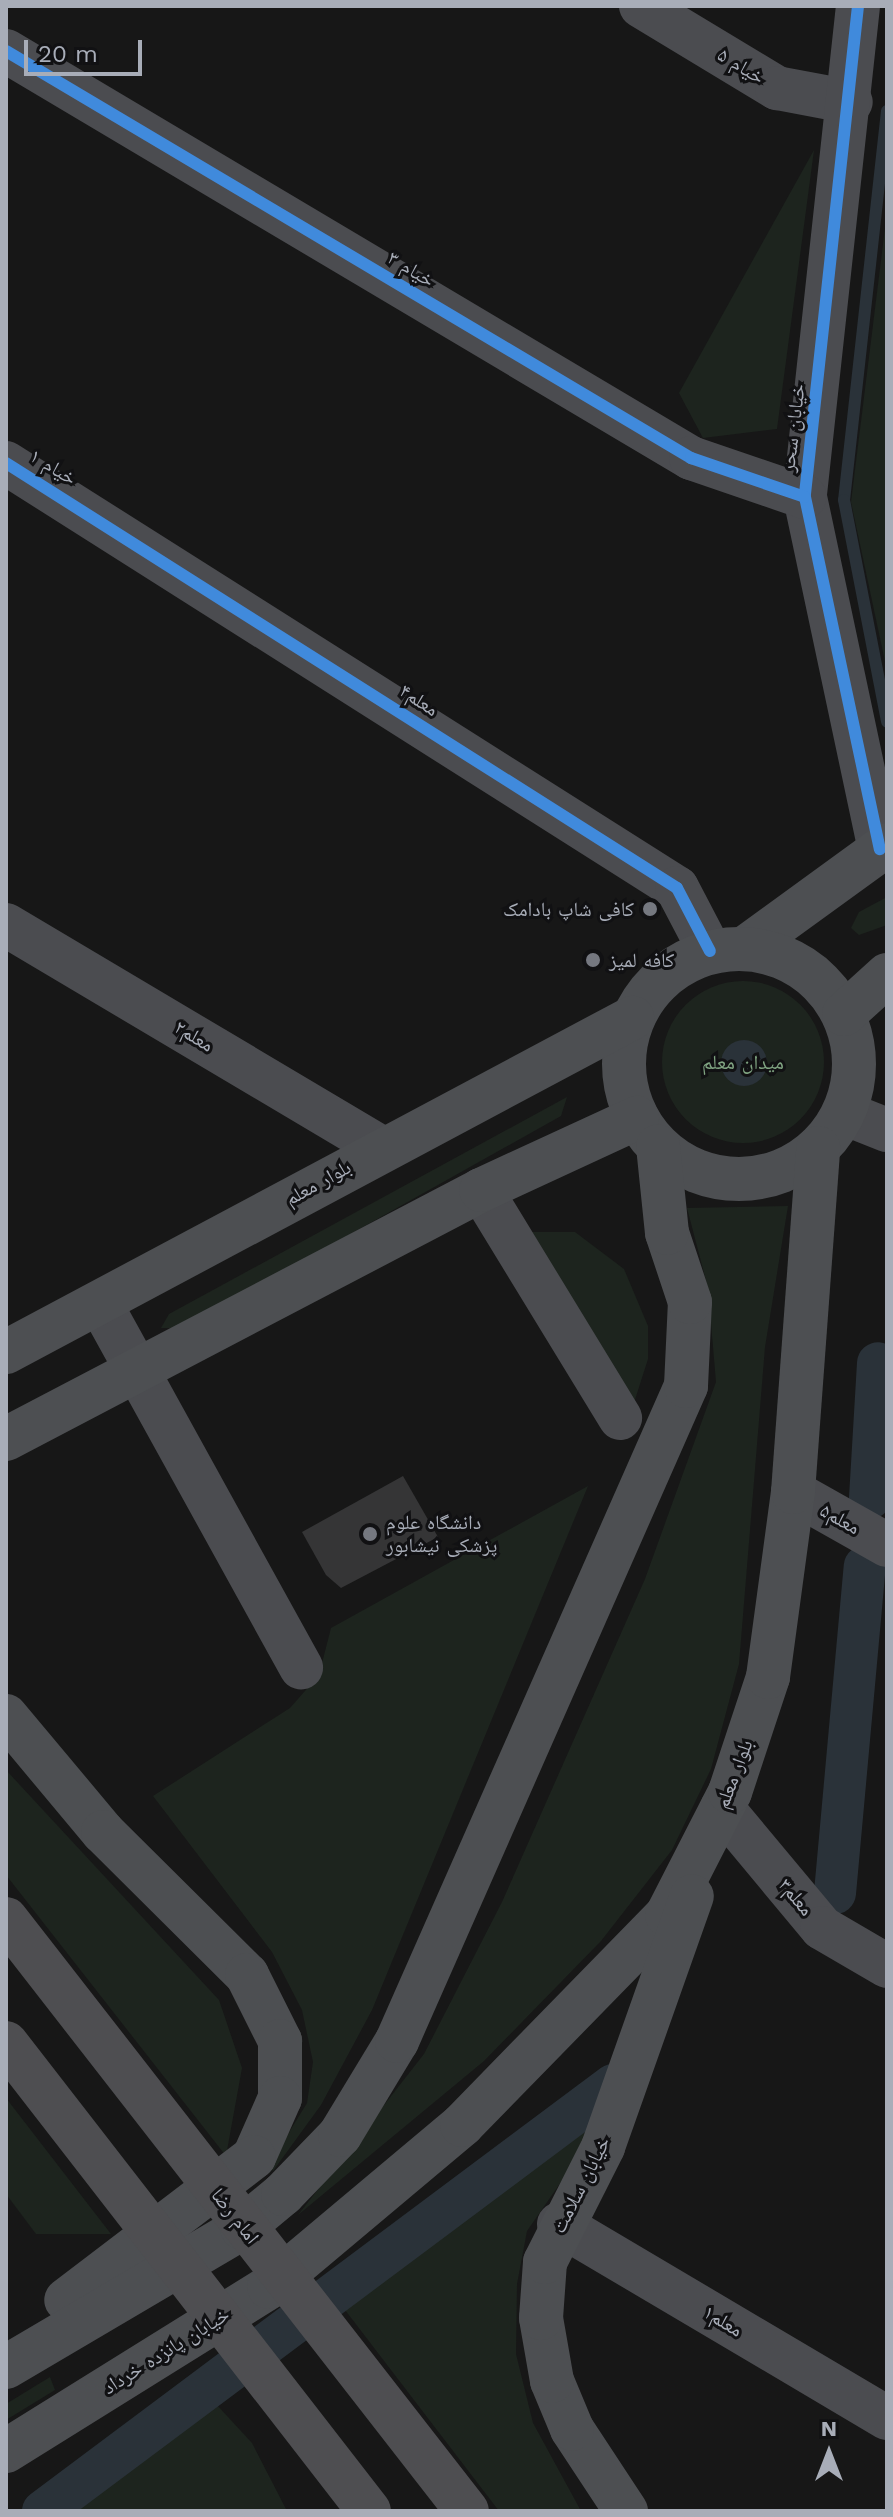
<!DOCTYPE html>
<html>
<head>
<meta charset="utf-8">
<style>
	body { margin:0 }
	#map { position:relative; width:893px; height:2517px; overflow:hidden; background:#171717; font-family:"Work Sans","Noto Naskh Arabic",sans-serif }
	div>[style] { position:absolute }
	.green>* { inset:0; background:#1d241e }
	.round { border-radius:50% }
	.water>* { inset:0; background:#2a3239 }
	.stream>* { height:12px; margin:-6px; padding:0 6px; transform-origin:6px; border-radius:6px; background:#2a3239 }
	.canal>* { height:42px; margin:-21px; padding:0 21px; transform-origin:21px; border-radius:21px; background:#2a3239 }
	.building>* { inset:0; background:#353536 }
	.minor>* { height:44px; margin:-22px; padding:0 22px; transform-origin:22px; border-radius:22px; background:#4b4c50 }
	.major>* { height:44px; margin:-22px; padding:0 22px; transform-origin:22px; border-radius:22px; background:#4d4f52 }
	.major>.ring { margin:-22px; padding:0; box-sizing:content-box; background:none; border:44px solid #4d4f52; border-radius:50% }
	.highway>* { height:44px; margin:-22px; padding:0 22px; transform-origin:22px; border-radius:22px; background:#4e4e51 }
	.cycleway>* { height:12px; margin:-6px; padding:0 6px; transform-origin:6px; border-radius:6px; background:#408adc }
	.dots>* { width:22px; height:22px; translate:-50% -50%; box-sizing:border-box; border:4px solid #111113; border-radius:50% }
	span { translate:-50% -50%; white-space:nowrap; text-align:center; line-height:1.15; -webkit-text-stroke:6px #111113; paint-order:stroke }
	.street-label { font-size:20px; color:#a8adb8 }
	.poi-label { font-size:20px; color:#a8adb8 }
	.right { translate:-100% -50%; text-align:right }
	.left { translate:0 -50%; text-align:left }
	.park-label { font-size:20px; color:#7fa381 }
	.frame { position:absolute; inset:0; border:8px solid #a8adb8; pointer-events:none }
	.north { position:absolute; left:789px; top:2413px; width:80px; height:80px; -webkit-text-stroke:6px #111113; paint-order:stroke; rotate:0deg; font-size:22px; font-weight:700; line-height:32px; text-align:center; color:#a8adb8 }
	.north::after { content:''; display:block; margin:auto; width:28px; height:36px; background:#a8adb8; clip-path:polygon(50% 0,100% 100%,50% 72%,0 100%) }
	.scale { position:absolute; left:24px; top:40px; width:118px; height:36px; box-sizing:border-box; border:4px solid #a8adb8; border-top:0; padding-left:10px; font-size:24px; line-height:28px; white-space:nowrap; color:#a8adb8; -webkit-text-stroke:6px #111113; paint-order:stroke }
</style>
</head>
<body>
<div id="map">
	<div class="green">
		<i style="clip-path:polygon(814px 150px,777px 429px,703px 438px,679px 393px)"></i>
		<i style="clip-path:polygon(887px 212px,887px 671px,851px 502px)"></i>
		<i style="clip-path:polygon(887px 897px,887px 925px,859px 935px,851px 928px,859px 912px)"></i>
		<i class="round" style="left:662px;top:981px;width:162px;height:162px"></i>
		<i style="clip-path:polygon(567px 1097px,561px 1116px,183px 1328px,161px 1328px,169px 1314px)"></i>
		<i style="clip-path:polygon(788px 1206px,765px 1347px,739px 1664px,711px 1769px,672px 1850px,601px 1941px,484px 2061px,298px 2215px,424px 2054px,502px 1902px,645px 1579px,716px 1382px,708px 1288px,687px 1208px)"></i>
		<i style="clip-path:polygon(532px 1232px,575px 1232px,624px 1269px,648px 1326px,648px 1359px,632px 1409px)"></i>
		<i style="clip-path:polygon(588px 1486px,372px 2010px,321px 2105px,273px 2171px,269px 2165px,307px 2103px,313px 2062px,302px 2010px,272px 1952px,153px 1796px,290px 1708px,319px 1675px,331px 1628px)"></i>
		<i style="clip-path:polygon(6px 1770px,219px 2000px,242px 2068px,226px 2156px,6px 1875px)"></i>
		<i style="clip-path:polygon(6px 2098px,111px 2234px,36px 2234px,6px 2194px)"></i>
		<i style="clip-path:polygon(601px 2105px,570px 2169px,527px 2231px,517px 2284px,516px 2354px,533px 2423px,581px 2511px,499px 2511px,342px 2306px)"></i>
		<i style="clip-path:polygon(50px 2377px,55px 2390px,6px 2420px,6px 2404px)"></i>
		<i style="clip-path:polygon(216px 2404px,252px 2443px,287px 2511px,55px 2511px)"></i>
	</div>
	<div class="water">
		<i class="round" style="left:721px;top:1040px;width:46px;height:46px"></i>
	</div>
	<div class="stream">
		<i style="left:887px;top:111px;width:391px;rotate:96.3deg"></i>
		<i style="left:844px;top:500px;width:226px;rotate:79deg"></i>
	</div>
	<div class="canal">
		<i style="left:870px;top:1498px;width:135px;rotate:-86.6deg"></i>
		<i style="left:835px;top:1893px;width:328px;rotate:-84.8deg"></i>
		<i style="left:43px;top:2511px;width:712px;rotate:-36.77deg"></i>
	</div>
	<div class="building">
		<i style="clip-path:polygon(403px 1476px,438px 1537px,341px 1588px,326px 1575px,302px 1532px)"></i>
	</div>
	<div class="minor">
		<i style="left:641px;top:6px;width:159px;rotate:31.1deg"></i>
		<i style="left:777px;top:88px;width:75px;rotate:10.7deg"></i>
		<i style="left:858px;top:6px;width:494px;rotate:96.2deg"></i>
		<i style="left:805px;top:497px;width:360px;rotate:78deg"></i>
		<i style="left:6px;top:51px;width:797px;rotate:30.72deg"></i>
		<i style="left:691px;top:458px;width:120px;rotate:18.9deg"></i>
		<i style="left:6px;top:463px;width:794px;rotate:32.35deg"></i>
		<i style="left:677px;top:888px;width:71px;rotate:62.4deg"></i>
		<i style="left:6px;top:925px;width:437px;rotate:30.7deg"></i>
		<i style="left:844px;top:1113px;width:46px;rotate:21.6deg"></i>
		<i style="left:481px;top:1190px;width:267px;rotate:58.6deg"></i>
		<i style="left:101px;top:1305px;width:414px;rotate:61.1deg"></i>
		<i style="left:793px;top:1492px;width:108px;rotate:29.4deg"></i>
		<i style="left:722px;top:1808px;width:156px;rotate:50.2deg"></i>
		<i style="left:822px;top:1928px;width:75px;rotate:30.3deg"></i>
		<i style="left:559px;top:2224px;width:381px;rotate:30.6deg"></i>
	</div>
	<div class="major">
		<i style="left:745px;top:948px;width:175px;rotate:-36deg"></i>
		<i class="ring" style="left:624px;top:949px;width:186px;height:186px"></i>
		<i style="left:844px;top:1014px;width:58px;rotate:-42.2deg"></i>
		<i style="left:6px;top:1352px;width:710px;rotate:-28.08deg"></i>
		<i style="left:6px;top:1439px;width:536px;rotate:-27.66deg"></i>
		<i style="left:481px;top:1190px;width:172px;rotate:-24.8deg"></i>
		<i style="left:6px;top:1716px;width:151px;rotate:50.1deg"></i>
		<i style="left:103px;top:1832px;width:203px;rotate:44.8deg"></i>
		<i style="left:247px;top:1975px;width:74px;rotate:63.4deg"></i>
		<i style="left:280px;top:2041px;width:57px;rotate:90deg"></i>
		<i style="left:280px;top:2098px;width:64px;rotate:113.8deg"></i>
		<i style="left:254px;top:2157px;width:236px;rotate:142.7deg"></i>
		<i style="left:6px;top:2367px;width:274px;rotate:-30.5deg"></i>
		<i style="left:242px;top:2228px;width:53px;rotate:-39.7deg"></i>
		<i style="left:283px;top:2194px;width:82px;rotate:-46deg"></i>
		<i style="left:340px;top:2135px;width:110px;rotate:-58.8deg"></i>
		<i style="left:397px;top:2041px;width:716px;rotate:-66.19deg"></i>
		<i style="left:686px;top:1386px;width:84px;rotate:-87.3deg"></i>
		<i style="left:690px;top:1302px;width:73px;rotate:-108.4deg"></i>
		<i style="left:667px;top:1233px;width:87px;rotate:-95.9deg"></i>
		<i style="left:6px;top:2451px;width:310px;rotate:-31.9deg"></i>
		<i style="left:269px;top:2287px;width:252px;rotate:-40deg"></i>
		<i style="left:462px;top:2125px;width:293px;rotate:-45.7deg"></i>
		<i style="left:667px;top:1915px;width:138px;rotate:-62.9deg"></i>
		<i style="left:730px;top:1792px;width:121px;rotate:-71.7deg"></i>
		<i style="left:768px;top:1677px;width:187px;rotate:-82.3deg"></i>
		<i style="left:793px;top:1492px;width:345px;rotate:-85.8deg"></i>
		<i style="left:626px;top:2511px;width:98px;rotate:-123.4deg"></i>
		<i style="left:572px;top:2429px;width:52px;rotate:-112.6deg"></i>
		<i style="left:552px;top:2381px;width:64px;rotate:-99.9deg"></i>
		<i style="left:541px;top:2318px;width:56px;rotate:-85.9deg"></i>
		<i style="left:545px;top:2262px;width:129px;rotate:-63.2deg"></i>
		<i style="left:603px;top:2147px;width:266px;rotate:-70.5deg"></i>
	</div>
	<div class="highway">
		<i style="left:6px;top:1919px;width:750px;rotate:52.09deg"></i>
		<i style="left:6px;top:2043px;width:592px;rotate:52.2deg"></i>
	</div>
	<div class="cycleway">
		<i style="left:858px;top:6px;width:494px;rotate:96.2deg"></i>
		<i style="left:805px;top:497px;width:360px;rotate:78deg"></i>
		<i style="left:6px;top:51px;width:797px;rotate:30.72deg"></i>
		<i style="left:691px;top:458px;width:120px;rotate:18.9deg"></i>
		<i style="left:6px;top:463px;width:794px;rotate:32.35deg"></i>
		<i style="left:677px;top:888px;width:71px;rotate:62.4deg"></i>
	</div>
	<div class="dots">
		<i style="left:650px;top:909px;background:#757880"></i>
		<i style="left:593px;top:960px;background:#757880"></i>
		<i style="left:370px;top:1534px;background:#757880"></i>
	</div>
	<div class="street-label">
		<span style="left:741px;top:66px;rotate:31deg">خیام ۵</span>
		<span style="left:411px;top:269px;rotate:31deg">خیام ۳</span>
		<span style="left:793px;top:428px;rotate:-83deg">خیابان سحر</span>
		<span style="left:53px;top:467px;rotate:31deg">خیام ۱</span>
		<span style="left:419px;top:700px;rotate:33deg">معلم۴</span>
		<span style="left:194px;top:1036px;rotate:31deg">معلم۲</span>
		<span style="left:318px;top:1183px;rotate:-29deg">بلوار معلم</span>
		<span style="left:840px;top:1519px;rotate:29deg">معلم۵</span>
		<span style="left:734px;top:1774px;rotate:-69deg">بلوار معلم</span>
		<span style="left:796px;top:1897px;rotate:50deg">معلم۳</span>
		<span style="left:581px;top:2185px;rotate:-63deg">خیابان سلامت</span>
		<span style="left:235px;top:2216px;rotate:52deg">امام رضا</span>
		<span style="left:723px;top:2321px;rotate:31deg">معلم۱</span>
		<span style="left:166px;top:2351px;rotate:-32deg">خیابان پانزده خرداد</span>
	</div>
	<div class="poi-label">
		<span class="right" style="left:634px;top:909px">کافی شاپ بادامک</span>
		<span class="left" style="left:609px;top:960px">کافه لمیز</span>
		<span class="left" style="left:386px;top:1534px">دانشگاه علوم<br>پزشکی نیشابور</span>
	</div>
	<div class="park-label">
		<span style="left:743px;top:1062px">میدان معلم</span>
	</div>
	<div class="frame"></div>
	<div class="north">N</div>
	<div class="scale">20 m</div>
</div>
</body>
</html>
